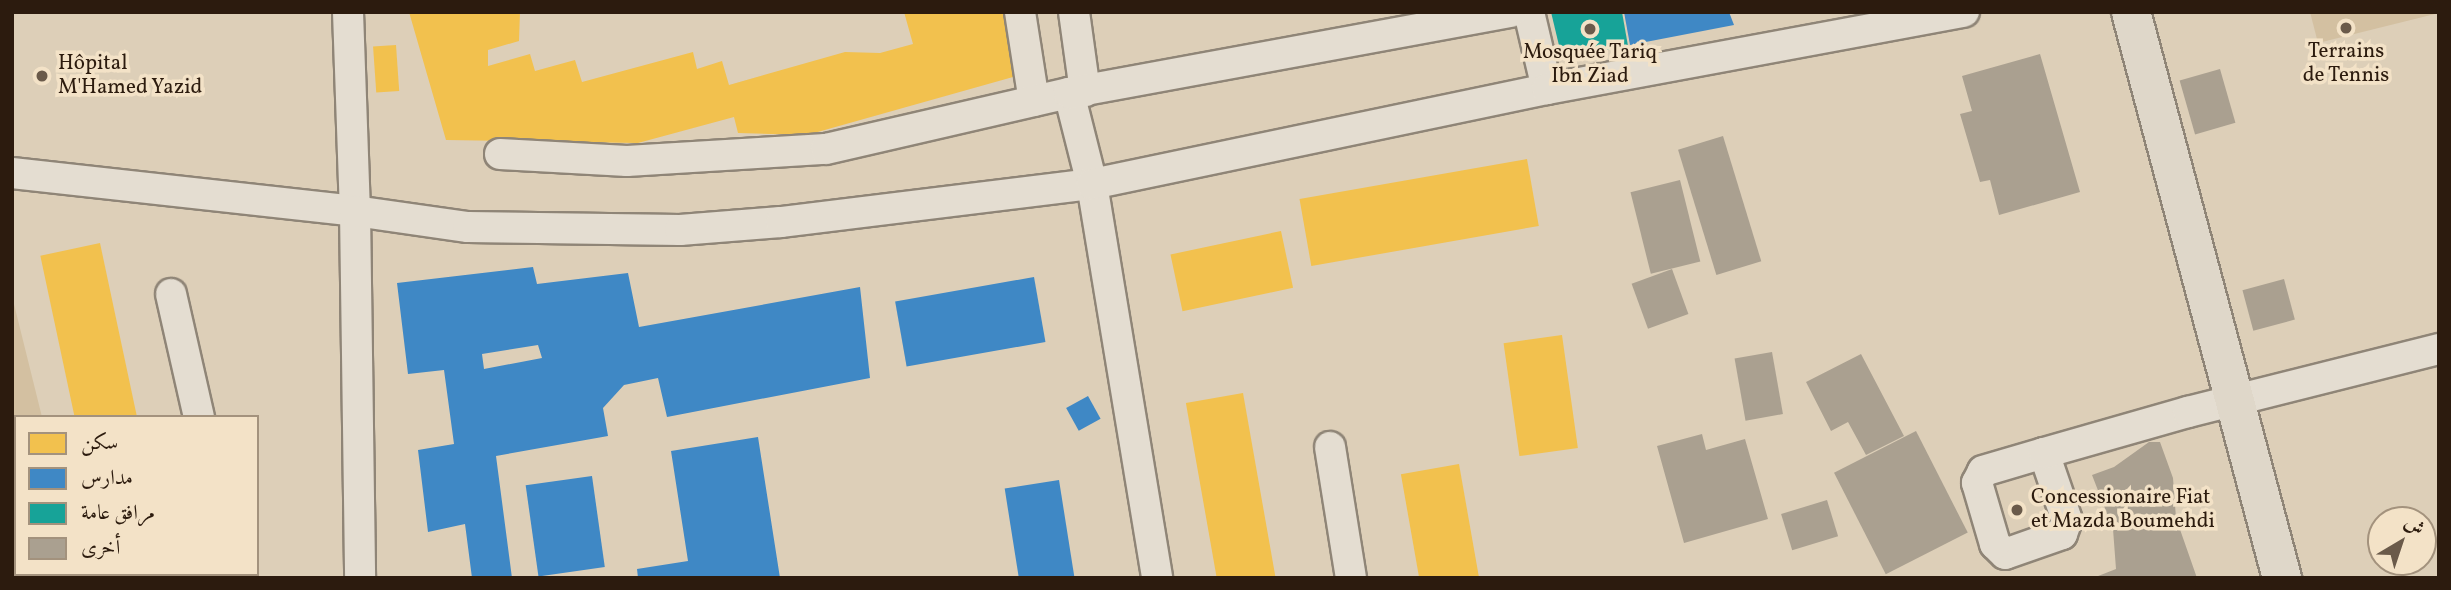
<!DOCTYPE html>
<html>
<head>
<meta charset="utf-8">
<style>
	body { margin:0 }
	#map { position:relative; width:2451px; height:590px; overflow:hidden; background:#ddcfb8; font-family:Vollkorn,Amiri,serif }
	div>[style] { position:absolute }
	.green>* { inset:0; background:#d3c0a1 }
	.homes>* { inset:0; background:#f2c14e; transform-origin:0 0 }
	.schools>* { inset:0; background:#3f88c5; transform-origin:0 0 }
	.public>* { inset:0; background:#17a398 }
	.building>* { inset:0; background:#aaa090; transform-origin:0 0 }
	.roads { filter:drop-shadow(2px 0 #8f8577) drop-shadow(-2px 0 #8f8577) drop-shadow(0 2px #8f8577) drop-shadow(0 -2px #8f8577) }
	.minor>* { height:30px; margin:-15px; padding:0 15px; transform-origin:15px; border-radius:15px; background:#e4ddd1 }
	.primary>* { height:38px; margin:-19px; padding:0 19px; transform-origin:19px; border-radius:19px; background:#dfd7c9 }
	.dots>* { width:19px; height:19px; translate:-50% -50%; box-sizing:border-box; border:4px solid #f3e2c7; border-radius:50% }
	span { translate:-50% -50%; white-space:nowrap; text-align:center; line-height:1.15; -webkit-text-stroke:7px #f3e2c7; paint-order:stroke }
	.poi-label { font-size:21px; color:#2c1b0e }
	.left { translate:0 -50%; text-align:left }
	.frame { position:absolute; inset:0; border:14px solid #2c1b0e; pointer-events:none }
	.legend { position:absolute; left:14px; top:415px; width:245px; height:161px; box-sizing:border-box; background:#f3e2c7; border:2px solid #a3927d; margin:0; padding:9px 12px; list-style:none; font-size:21px; color:#2c1b0e }
	.legend li { display:flex; align-items:center; gap:14px; height:35px }
	.legend b { width:35px; border:2px solid #a3927d }
	.north { position:absolute; left:2367px; top:506px; width:70px; height:70px; box-sizing:border-box; background:#f3e2c7; border:2px solid #a3927d; border-radius:50%; rotate:39deg; font-size:19px; font-weight:700; line-height:28px; text-align:center; color:#2c1b0e }
	.north::after { content:''; display:block; margin:auto; width:24px; height:32px; background:#6a5a4a; clip-path:polygon(50% 0,100% 100%,50% 72%,0 100%) }
</style>
</head>
<body>
<div id="map">
	<div class="green">
		<i style="clip-path:polygon(2310px 12px,2439px 12px,2439px 13px,2318px 43px)"></i>
		<i style="clip-path:polygon(12px 296px,42px 417px,16px 417px,16px 475px,12px 476px)"></i>
	</div>
	<div class="homes">
		<i style="clip-path:polygon(409px 12px,520px 12px,519px 41px,488px 50px,488px 66px,530px 54px,535px 71px,575px 60px,582px 82px,693px 52px,697px 69px,722px 61px,729px 85px,845px 52px,880px 53px,913px 44px,904px 12px,1013px 12px,1013px 77px,807px 135px,738px 133px,734px 117px,638px 143px,446px 140px)"></i>
		<i style="left:396px;top:45px;width:46px;height:23px;rotate:86deg"></i>
		<i style="left:1527px;top:159px;width:68px;height:231px;rotate:80deg"></i>
		<i style="left:1281px;top:231px;width:58px;height:113px;rotate:78deg"></i>
		<i style="left:100px;top:243px;width:178px;height:61px;rotate:78deg"></i>
		<i style="left:1562px;top:335px;width:114px;height:59px;rotate:82deg"></i>
		<i style="left:1243px;top:393px;width:188px;height:58px;rotate:80deg"></i>
		<i style="left:1459px;top:464px;width:116px;height:59px;rotate:80deg"></i>
		<i style="left:109px;top:574px;width:63px;height:4px"></i>
	</div>
	<div class="schools">
		<i style="clip-path:polygon(1624px 12px,1729px 12px,1734px 25px,1630px 45px)"></i>
		<i style="clip-path:polygon(evenodd,533px 267px,537px 284px,628px 273px,639px 327px,860px 287px,870px 378px,667px 417px,658px 378px,624px 385px,603px 408px,608px 436px,496px 456px,512px 578px,472px 578px,465px 524px,428px 532px,418px 450px,454px 444px,444px 370px,408px 374px,397px 283px,533px 267px,538px 345px,542px 358px,484px 369px,482px 354px,538px 345px)"></i>
		<i style="left:1034px;top:277px;width:66px;height:141px;rotate:80deg"></i>
		<i style="left:1088px;top:396px;width:26px;height:25px;rotate:61deg"></i>
		<i style="clip-path:polygon(758px 437px,780px 578px,638px 578px,637px 569px,688px 561px,671px 451px)"></i>
		<i style="left:592px;top:476px;width:92px;height:67px;rotate:82deg"></i>
		<i style="left:1059px;top:480px;width:99px;height:55px;rotate:81deg"></i>
	</div>
	<div class="public">
		<i style="clip-path:polygon(1551px 12px,1622px 12px,1628px 46px,1562px 58px)"></i>
	</div>
	<div class="building">
		<i style="clip-path:polygon(2040px 54px,2080px 192px,1999px 215px,1990px 180px,1980px 182px,1960px 114px,1972px 111px,1962px 76px)"></i>
		<i style="left:2220px;top:69px;width:56px;height:42px;rotate:74deg"></i>
		<i style="left:1723px;top:136px;width:131px;height:47px;rotate:73deg"></i>
		<i style="left:1680px;top:180px;width:84px;height:51px;rotate:76deg"></i>
		<i style="left:1672px;top:269px;width:48px;height:43px;rotate:70deg"></i>
		<i style="left:2284px;top:279px;width:42px;height:43px;rotate:75deg"></i>
		<i style="left:1772px;top:352px;width:63px;height:38px;rotate:80deg"></i>
		<i style="clip-path:polygon(1861px 354px,1904px 436px,1866px 455px,1848px 422px,1831px 431px,1806px 382px)"></i>
		<i style="left:1916px;top:431px;width:114px;height:92px;rotate:63deg"></i>
		<i style="clip-path:polygon(1702px 434px,1706px 450px,1745px 439px,1768px 519px,1684px 543px,1657px 446px)"></i>
		<i style="clip-path:polygon(2149px 442px,2160px 442px,2173px 478px,2176px 518px,2197px 578px,2093px 578px,2116px 569px,2113px 529px,2092px 475px,2114px 467px)"></i>
		<i style="left:1827px;top:500px;width:38px;height:48px;rotate:73deg"></i>
	</div>
	<div class="roads">
		<div class="minor">
			<i style="left:348px;top:12px;width:199px;rotate:88deg"></i>
			<i style="left:355px;top:211px;width:367px;rotate:89.2deg"></i>
			<i style="left:1020px;top:12px;width:90px;rotate:81.1deg"></i>
			<i style="left:1074px;top:12px;width:80px;rotate:82.1deg"></i>
			<i style="left:1529px;top:12px;width:79px;rotate:76.8deg"></i>
			<i style="left:1069px;top:93px;width:94px;rotate:75.8deg"></i>
			<i style="left:1092px;top:184px;width:399px;rotate:80.6deg"></i>
			<i style="left:500px;top:154px;width:127px;rotate:3.2deg"></i>
			<i style="left:627px;top:161px;width:199px;rotate:-3.5deg"></i>
			<i style="left:826px;top:149px;width:249px;rotate:-13deg"></i>
			<i style="left:1069px;top:93px;width:450px;rotate:-10.4deg"></i>
			<i style="left:12px;top:173px;width:345px;rotate:6.3deg"></i>
			<i style="left:355px;top:211px;width:114px;rotate:8.1deg"></i>
			<i style="left:468px;top:227px;width:212px;rotate:0.8deg"></i>
			<i style="left:680px;top:230px;width:101px;rotate:-4.5deg"></i>
			<i style="left:781px;top:222px;width:313px;rotate:-7deg"></i>
			<i style="left:1092px;top:184px;width:465px;rotate:-11.8deg"></i>
			<i style="left:1547px;top:89px;width:424px;rotate:-10.5deg"></i>
			<i style="left:171px;top:294px;width:126px;rotate:77.2deg"></i>
			<i style="left:1330px;top:447px;width:133px;rotate:80.9deg"></i>
			<i style="left:2044px;top:453px;width:71px;rotate:71.1deg"></i>
			<i style="left:2067px;top:520px;width:15px;rotate:110deg"></i>
			<i style="left:2062px;top:534px;width:60px;rotate:160.7deg"></i>
			<i style="left:2005px;top:554px;width:14px;rotate:-135deg"></i>
			<i style="left:1995px;top:544px;width:64px;rotate:-106.4deg"></i>
			<i style="left:1977px;top:483px;width:13px;rotate:-63deg"></i>
			<i style="left:1983px;top:471px;width:64px;rotate:-16.4deg"></i>
			<i style="left:2044px;top:453px;width:150px;rotate:-15.9deg"></i>
			<i style="left:2188px;top:412px;width:259px;rotate:-14.1deg"></i>
			<i style="left:235px;top:574px;width:4px;rotate:76deg"></i>
		</div>
		<div class="primary">
			<i style="left:2131px;top:12px;width:586px;rotate:75.06deg"></i>
		</div>
	</div>
	<div class="dots">
		<i style="left:2346px;top:28px;background:#6a5a4a"></i>
		<i style="left:1590px;top:29px;background:#6a5a4a"></i>
		<i style="left:42px;top:76px;background:#6a5a4a"></i>
		<i style="left:2017px;top:510px;background:#6a5a4a"></i>
	</div>
	<div class="poi-label">
		<span style="left:2346px;top:64px">Terrains<br>de Tennis</span>
		<span style="left:1590px;top:65px">Mosquée Tariq<br>Ibn Ziad</span>
		<span class="left" style="left:58px;top:76px">Hôpital<br>M'Hamed Yazid</span>
		<span class="left" style="left:2031px;top:510px">Concessionaire Fiat<br>et Mazda Boumehdi</span>
	</div>
	<div class="frame"></div>
	<ul class="legend">
	<li><b style="height:19px;background:#f2c14e"></b>سكن</li>
	<li><b style="height:19px;background:#3f88c5"></b>مدارس</li>
	<li><b style="height:19px;background:#17a398"></b>مرافق عامة</li>
	<li><b style="height:19px;background:#aaa090"></b>أخرى</li>
	</ul>
	<div class="north">ش</div>
</div>
</body>
</html>
